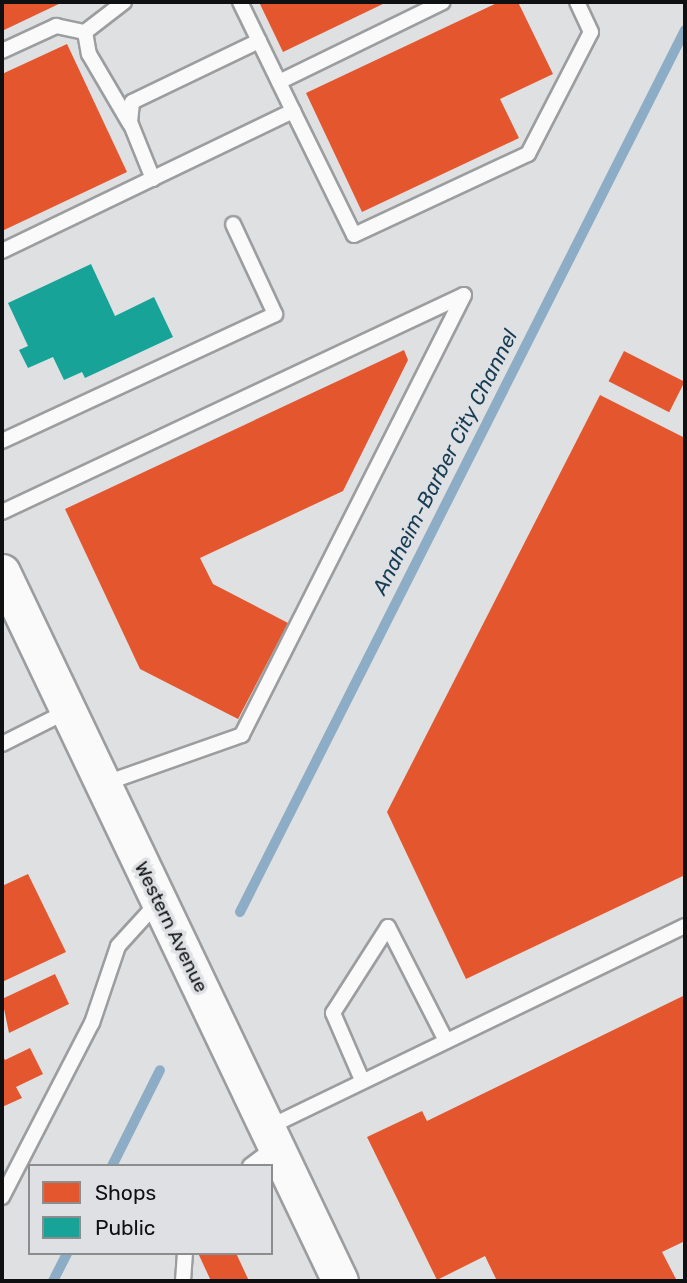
<!DOCTYPE html>
<html>
<head>
<meta charset="utf-8">
<style>
	body { margin:0 }
	#map { position:relative; width:687px; height:1283px; overflow:hidden; background:#dfe0e2; font-family:Rubik,sans-serif }
	div>[style] { position:absolute }
	.shops>* { inset:0; background:#e4572e; transform-origin:0 0 }
	.public>* { inset:0; background:#17a398 }
	.stream>* { height:10px; margin:-5px; padding:0 5px; transform-origin:5px; border-radius:5px; background:#8cadc5 }
	.roads { filter:drop-shadow(2px 0 #9c9d9f) drop-shadow(-2px 0 #9c9d9f) drop-shadow(0 2px #9c9d9f) drop-shadow(0 -2px #9c9d9f) }
	.service>* { height:14px; margin:-7px; padding:0 7px; transform-origin:7px; border-radius:7px; background:#fafafb }
	.tertiary>* { height:35px; margin:-17.5px; padding:0 17.5px; transform-origin:17.5px; border-radius:17.5px; background:#fafafb }
	span { translate:-50% -50%; white-space:nowrap; text-align:center; line-height:1.15; -webkit-text-stroke:7px #dee0e3; paint-order:stroke }
	.street-label { font-size:19px; color:#0f1011 }
	.water-label { font-size:21px; color:#163c54; font-style:italic }
	.frame { position:absolute; inset:0; border:4px solid #0f1011; pointer-events:none }
	.legend { position:absolute; left:28px; top:1164px; width:245px; height:91px; box-sizing:border-box; background:#dee0e3; border:2px solid #8b8d8f; margin:0; padding:9px 12px; list-style:none; font-size:21px; color:#0f1011 }
	.legend li { display:flex; align-items:center; gap:14px; height:35px }
	.legend b { width:35px; border:2px solid #8b8d8f }
</style>
</head>
<body>
<div id="map">
	<div class="shops">
		<i style="clip-path:polygon(2px 2px,63px 2px,2px 31px)"></i>
		<i style="clip-path:polygon(259px 2px,387px 2px,283px 52px)"></i>
		<i style="clip-path:polygon(499px 2px,518px 2px,553px 74px,500px 99px,519px 138px,362px 212px,306px 93px)"></i>
		<i style="clip-path:polygon(67px 44px,127px 172px,2px 231px,2px 74px)"></i>
		<i style="clip-path:polygon(404px 350px,408px 360px,343px 491px,200px 558px,213px 584px,288px 623px,238px 719px,140px 669px,65px 509px)"></i>
		<i style="left:624px;top:351px;width:68px;height:34px;rotate:27deg"></i>
		<i style="clip-path:polygon(600px 395px,685px 438px,685px 875px,466px 979px,387px 812px)"></i>
		<i style="clip-path:polygon(28px 874px,66px 952px,2px 982px,2px 886px)"></i>
		<i style="clip-path:polygon(55px 974px,69px 1004px,9px 1033px,2px 999px)"></i>
		<i style="clip-path:polygon(685px 995px,685px 1241px,662px 1252px,677px 1281px,497px 1281px,485px 1256px,437px 1280px,367px 1137px,422px 1111px,427px 1121px)"></i>
		<i style="clip-path:polygon(30px 1048px,43px 1074px,16px 1087px,22px 1098px,2px 1107px,2px 1054px,5px 1060px)"></i>
		<i style="clip-path:polygon(198px 1253px,236px 1253px,249px 1281px,211px 1281px)"></i>
	</div>
	<div class="public">
		<i style="clip-path:polygon(91px 264px,115px 316px,154px 297px,173px 337px,85px 378px,82px 372px,64px 380px,53px 357px,28px 368px,19px 350px,28px 346px,8px 303px)"></i>
	</div>
	<div class="stream">
		<i style="left:240px;top:912px;width:988px;rotate:-63.23deg"></i>
		<i style="left:112px;top:1166px;width:107px;rotate:-63.4deg"></i>
		<i style="left:53px;top:1281px;width:31px;rotate:-63deg"></i>
	</div>
	<div class="roads">
		<div class="service">
			<i style="left:124px;top:2px;width:49px;rotate:142.4deg"></i>
			<i style="left:85px;top:32px;width:22px;rotate:80deg"></i>
			<i style="left:89px;top:54px;width:81px;rotate:59.6deg"></i>
			<i style="left:2px;top:51px;width:60px;rotate:-24.8deg"></i>
			<i style="left:56px;top:26px;width:30px;rotate:12deg"></i>
			<i style="left:279px;top:82px;width:182px;rotate:-26deg"></i>
			<i style="left:293px;top:111px;width:138px;rotate:63.8deg"></i>
			<i style="left:354px;top:235px;width:192px;rotate:-25deg"></i>
			<i style="left:528px;top:154px;width:137px;rotate:-62.7deg"></i>
			<i style="left:591px;top:32px;width:33px;rotate:-115deg"></i>
			<i style="left:153px;top:179px;width:61px;rotate:-112deg"></i>
			<i style="left:130px;top:122px;width:20px;rotate:-84deg"></i>
			<i style="left:132px;top:102px;width:141px;rotate:-25.7deg"></i>
			<i style="left:2px;top:251px;width:323px;rotate:-25.7deg"></i>
			<i style="left:293px;top:111px;width:121px;rotate:-115.9deg"></i>
			<i style="left:2px;top:441px;width:301px;rotate:-24.9deg"></i>
			<i style="left:275px;top:314px;width:99px;rotate:-115deg"></i>
			<i style="left:2px;top:512px;width:510px;rotate:-25.16deg"></i>
			<i style="left:464px;top:295px;width:493px;rotate:116.8deg"></i>
			<i style="left:242px;top:735px;width:147px;rotate:160.6deg"></i>
			<i style="left:2px;top:744px;width:74px;rotate:-26.6deg"></i>
			<i style="left:362px;top:1080px;width:73px;rotate:-113.4deg"></i>
			<i style="left:333px;top:1013px;width:102px;rotate:-57.4deg"></i>
			<i style="left:388px;top:927px;width:128px;rotate:63deg"></i>
			<i style="left:267px;top:1128px;width:464px;rotate:-25.8deg"></i>
			<i style="left:250px;top:1166px;width:31px;rotate:-37deg"></i>
			<i style="left:2px;top:1197px;width:196px;rotate:-62.7deg"></i>
			<i style="left:92px;top:1023px;width:81px;rotate:-71.3deg"></i>
			<i style="left:118px;top:946px;width:59px;rotate:-47.7deg"></i>
			<i style="left:183px;top:1281px;width:28px;rotate:-86deg"></i>
		</div>
		<div class="tertiary">
			<i style="left:2px;top:572px;width:785px;rotate:64.51deg"></i>
		</div>
	</div>
	<div class="street-label">
		<span style="left:171px;top:927px;rotate:64deg">Western Avenue</span>
	</div>
	<div class="water-label">
		<span style="left:445px;top:462px;rotate:-63deg">Anaheim-Barber City Channel</span>
	</div>
	<div class="frame"></div>
	<ul class="legend">
	<li><b style="height:19px;background:#e4572e"></b>Shops</li>
	<li><b style="height:19px;background:#17a398"></b>Public</li>
	</ul>
</div>
</body>
</html>
